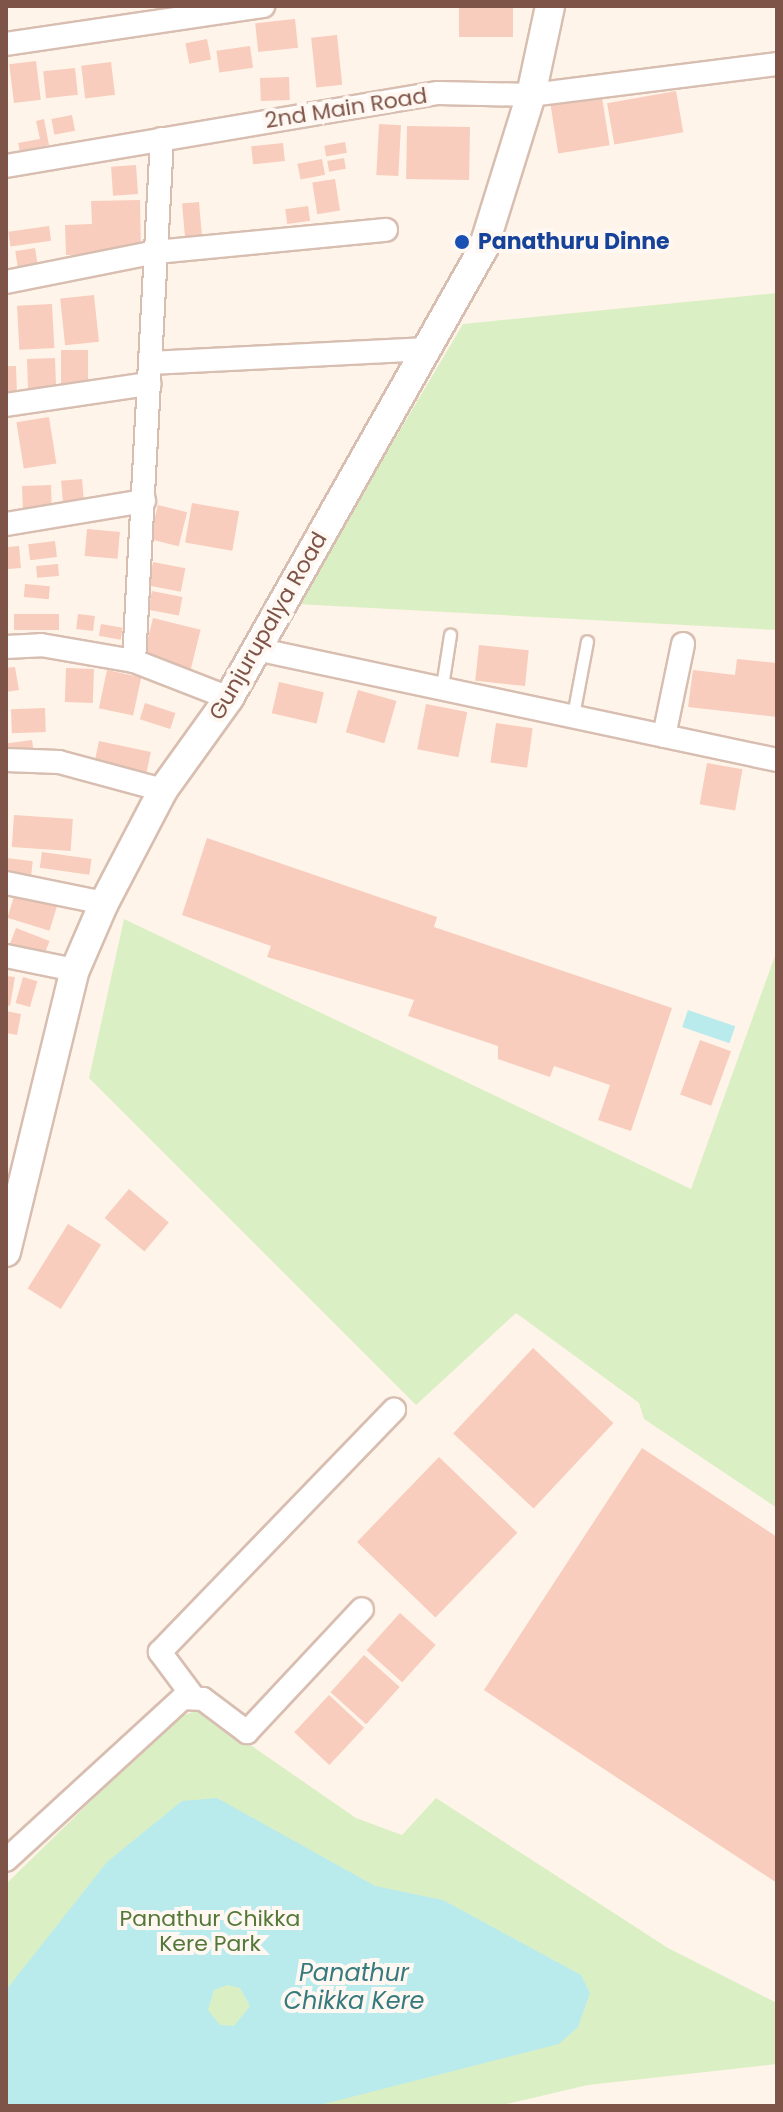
<!DOCTYPE html>
<html>
<head>
<meta charset="utf-8">
<style>
	body { margin:0 }
	#map { position:relative; width:783px; height:2112px; overflow:hidden; background:#fff4e9; font-family:Poppins,sans-serif }
	div>[style] { position:absolute }
	.green>* { inset:0; background:#dbefc5 }
	.water>* { inset:0; background:#baebec; transform-origin:0 0 }
	.building>* { inset:0; background:#f8cdbd; transform-origin:0 0 }
	.roads { filter:drop-shadow(2px 0 #d8beb1) drop-shadow(-2px 0 #d8beb1) drop-shadow(0 2px #d8beb1) drop-shadow(0 -2px #d8beb1) }
	.service>* { height:11px; margin:-5.5px; padding:0 5.5px; transform-origin:5.5px; border-radius:5.5px; background:#fff }
	.minor>* { height:22px; margin:-11px; padding:0 11px; transform-origin:11px; border-radius:11px; background:#fff }
	.tertiary>* { height:28px; margin:-14px; padding:0 14px; transform-origin:14px; border-radius:14px; background:#fff }
	.dots>* { width:22px; height:22px; translate:-50% -50%; box-sizing:border-box; border:4px solid #fff8f2; border-radius:50% }
	span { translate:-50% -50%; white-space:nowrap; text-align:center; line-height:1.15; -webkit-text-stroke:8px #fff8f2; paint-order:stroke }
	.street-label { font-size:22px; color:#7e5448 }
	.transit-label { font-size:22px; color:#164399; font-weight:700 }
	.left { translate:0 -50%; text-align:left }
	.park-label { font-size:22px; color:#537839 }
	.water-label { font-size:24px; color:#367a7d; font-style:italic }
	.frame { position:absolute; inset:0; border:8px solid #7e5448; pointer-events:none }
</style>
</head>
<body>
<div id="map">
	<div class="green">
		<i style="clip-path:polygon(777px 293px,777px 630px,297px 604px,463px 324px)"></i>
		<i style="clip-path:polygon(124px 919px,691px 1189px,777px 950px,777px 1508px,644px 1419px,639px 1403px,516px 1313px,416px 1405px,89px 1078px)"></i>
		<i style="clip-path:polygon(200px 1710px,356px 1818px,402px 1835px,436px 1798px,668px 1948px,777px 2003px,777px 2064px,588px 2085px,498px 2106px,6px 2106px,6px 1884px,177px 1717px)"></i>
	</div>
	<div class="water">
		<i style="left:688px;top:1010px;width:50px;height:18px;rotate:19deg"></i>
		<i style="clip-path:polygon(evenodd,217px 1798px,375px 1886px,443px 1900px,581px 1975px,590px 1993px,578px 2027px,559px 2044px,316px 2106px,6px 2106px,6px 1990px,107px 1862px,182px 1801px,217px 1798px,227px 1985px,240px 1988px,250px 2006px,234px 2026px,220px 2025px,208px 2010px,214px 1990px,227px 1985px)"></i>
	</div>
	<div class="building">
		<i style="left:459px;top:6px;width:54px;height:31px"></i>
		<i style="left:295px;top:19px;width:29px;height:40px;rotate:84deg"></i>
		<i style="left:337px;top:35px;width:50px;height:26px;rotate:84deg"></i>
		<i style="left:207px;top:39px;width:21px;height:22px;rotate:79deg"></i>
		<i style="left:250px;top:46px;width:22px;height:34px;rotate:82deg"></i>
		<i style="left:36px;top:61px;width:39px;height:27px;rotate:83deg"></i>
		<i style="left:111px;top:62px;width:33px;height:30px;rotate:83deg"></i>
		<i style="left:75px;top:68px;width:27px;height:32px;rotate:84deg"></i>
		<i style="left:289px;top:77px;width:23px;height:29px;rotate:88deg"></i>
		<i style="left:601px;top:91px;width:55px;height:52px;rotate:81deg"></i>
		<i style="left:676px;top:91px;width:42px;height:70px;rotate:80deg"></i>
		<i style="left:72px;top:115px;width:16px;height:21px;rotate:79deg"></i>
		<i style="clip-path:polygon(44px 119px,49px 145px,20px 151px,18px 143px,40px 139px,36px 121px)"></i>
		<i style="left:379px;top:124px;width:22px;height:51px;rotate:3deg"></i>
		<i style="left:407px;top:126px;width:63px;height:53px;rotate:1deg"></i>
		<i style="left:345px;top:142px;width:11px;height:21px;rotate:80deg"></i>
		<i style="left:283px;top:143px;width:18px;height:32px;rotate:84deg"></i>
		<i style="left:344px;top:158px;width:11px;height:17px;rotate:80deg"></i>
		<i style="left:322px;top:159px;width:16px;height:25px;rotate:79deg"></i>
		<i style="left:136px;top:165px;width:29px;height:25px;rotate:86deg"></i>
		<i style="left:335px;top:179px;width:32px;height:23px;rotate:81deg"></i>
		<i style="clip-path:polygon(140px 200px,141px 253px,66px 255px,65px 225px,92px 224px,91px 201px)"></i>
		<i style="left:199px;top:202px;width:36px;height:17px;rotate:85deg"></i>
		<i style="left:308px;top:206px;width:15px;height:23px;rotate:82deg"></i>
		<i style="left:49px;top:226px;width:15px;height:41px;rotate:82deg"></i>
		<i style="left:35px;top:248px;width:26px;height:20px;rotate:81deg"></i>
		<i style="left:94px;top:295px;width:47px;height:34px;rotate:84deg"></i>
		<i style="left:52px;top:304px;width:44px;height:35px;rotate:87deg"></i>
		<i style="left:61px;top:350px;width:27px;height:36px"></i>
		<i style="left:55px;top:358px;width:36px;height:28px;rotate:88deg"></i>
		<i style="left:16px;top:366px;width:27px;height:10px;rotate:88deg"></i>
		<i style="left:49px;top:417px;width:47px;height:33px;rotate:81deg"></i>
		<i style="left:82px;top:479px;width:23px;height:21px;rotate:85deg"></i>
		<i style="left:51px;top:485px;width:23px;height:29px;rotate:88deg"></i>
		<i style="left:192px;top:503px;width:48px;height:40px;rotate:10deg"></i>
		<i style="left:158px;top:505px;width:30px;height:35px;rotate:14deg"></i>
		<i style="left:87px;top:529px;width:33px;height:27px;rotate:5deg"></i>
		<i style="left:55px;top:541px;width:16px;height:27px;rotate:83deg"></i>
		<i style="left:19px;top:546px;width:22px;height:13px;rotate:85deg"></i>
		<i style="left:153px;top:562px;width:33px;height:24px;rotate:11deg"></i>
		<i style="left:58px;top:564px;width:12px;height:22px;rotate:85deg"></i>
		<i style="left:25px;top:584px;width:25px;height:13px;rotate:5deg"></i>
		<i style="left:152px;top:591px;width:31px;height:19px;rotate:11deg"></i>
		<i style="left:59px;top:614px;width:16px;height:45px;rotate:90deg"></i>
		<i style="left:78px;top:614px;width:17px;height:15px;rotate:7deg"></i>
		<i style="left:153px;top:618px;width:49px;height:41px;rotate:14deg"></i>
		<i style="left:101px;top:624px;width:22px;height:12px;rotate:10deg"></i>
		<i style="left:479px;top:645px;width:50px;height:36px;rotate:6deg"></i>
		<i style="clip-path:polygon(737px 659px,777px 663px,777px 717px,688px 707px,693px 670px,735px 675px)"></i>
		<i style="clip-path:polygon(15px 667px,19px 690px,6px 692px,6px 668px)"></i>
		<i style="left:66px;top:668px;width:28px;height:34px;rotate:2deg"></i>
		<i style="left:107px;top:670px;width:35px;height:39px;rotate:12deg"></i>
		<i style="left:279px;top:682px;width:46px;height:32px;rotate:13deg"></i>
		<i style="left:358px;top:690px;width:40px;height:44px;rotate:16deg"></i>
		<i style="left:145px;top:703px;width:32px;height:17px;rotate:18deg"></i>
		<i style="left:426px;top:704px;width:42px;height:46px;rotate:11deg"></i>
		<i style="left:45px;top:708px;width:24px;height:34px;rotate:88deg"></i>
		<i style="left:496px;top:723px;width:37px;height:40px;rotate:8deg"></i>
		<i style="left:32px;top:740px;width:14px;height:26px;rotate:82deg"></i>
		<i style="left:99px;top:741px;width:53px;height:26px;rotate:12deg"></i>
		<i style="left:707px;top:763px;width:36px;height:42px;rotate:10deg"></i>
		<i style="left:14px;top:815px;width:59px;height:32px;rotate:4deg"></i>
		<i style="clip-path:polygon(207px 838px,437px 917px,434px 927px,672px 1008px,631px 1131px,598px 1120px,610px 1085px,554px 1066px,550px 1077px,498px 1059px,498px 1046px,408px 1016px,414px 1000px,267px 957px,271px 946px,182px 915px)"></i>
		<i style="left:42px;top:852px;width:50px;height:16px;rotate:8deg"></i>
		<i style="left:7px;top:858px;width:26px;height:22px;rotate:7deg"></i>
		<i style="left:15px;top:893px;width:44px;height:26px;rotate:17deg"></i>
		<i style="left:16px;top:928px;width:36px;height:23px;rotate:21deg"></i>
		<i style="clip-path:polygon(6px 976px,15px 977px,10px 1006px,6px 1005px)"></i>
		<i style="left:23px;top:977px;width:15px;height:27px;rotate:16deg"></i>
		<i style="clip-path:polygon(6px 1011px,21px 1014px,17px 1035px,6px 1033px)"></i>
		<i style="left:700px;top:1040px;width:33px;height:58px;rotate:20deg"></i>
		<i style="left:129px;top:1189px;width:52px;height:38px;rotate:40deg"></i>
		<i style="left:68px;top:1224px;width:39px;height:76px;rotate:32deg"></i>
		<i style="left:533px;top:1348px;width:110px;height:117px;rotate:43deg"></i>
		<i style="clip-path:polygon(642px 1448px,777px 1537px,777px 1883px,484px 1690px)"></i>
		<i style="left:439px;top:1457px;width:109px;height:118px;rotate:44deg"></i>
		<i style="left:400px;top:1613px;width:48px;height:50px;rotate:42deg"></i>
		<i style="left:364px;top:1655px;width:48px;height:50px;rotate:42deg"></i>
		<i style="left:329px;top:1695px;width:48px;height:51px;rotate:43deg"></i>
	</div>
	<div class="roads">
		<div class="service">
			<i style="left:442px;top:686px;width:52px;rotate:-81.1deg"></i>
			<i style="left:573px;top:715px;width:75px;rotate:-79.3deg"></i>
		</div>
		<div class="minor">
			<i style="left:6px;top:44px;width:260px;rotate:-8.4deg"></i>
			<i style="left:6px;top:166px;width:438px;rotate:-9.6deg"></i>
			<i style="left:438px;top:93px;width:93px;rotate:1.2deg"></i>
			<i style="left:531px;top:95px;width:248px;rotate:-7.2deg"></i>
			<i style="left:6px;top:282px;width:153px;rotate:-11.3deg"></i>
			<i style="left:156px;top:252px;width:231px;rotate:-5.5deg"></i>
			<i style="left:151px;top:363px;width:276px;rotate:-2.9deg"></i>
			<i style="left:6px;top:405px;width:145px;rotate:-8.4deg"></i>
			<i style="left:6px;top:524px;width:140px;rotate:-9.5deg"></i>
			<i style="left:6px;top:647px;width:35px;rotate:-3deg"></i>
			<i style="left:41px;top:645px;width:94px;rotate:9.8deg"></i>
			<i style="left:134px;top:661px;width:102px;rotate:21.3deg"></i>
			<i style="left:256px;top:649px;width:533px;rotate:12.03deg"></i>
			<i style="left:134px;top:661px;width:523px;rotate:-86.93deg"></i>
			<i style="left:664px;top:736px;width:94px;rotate:-78.3deg"></i>
			<i style="left:6px;top:760px;width:53px;rotate:2.2deg"></i>
			<i style="left:59px;top:762px;width:108px;rotate:15.1deg"></i>
			<i style="left:6px;top:883px;width:100px;rotate:11.5deg"></i>
			<i style="left:6px;top:956px;width:70px;rotate:11.5deg"></i>
			<i style="left:192px;top:1695px;width:54px;rotate:-126.7deg"></i>
			<i style="left:160px;top:1652px;width:337px;rotate:-46deg"></i>
			<i style="left:6px;top:1860px;width:240px;rotate:-42.5deg"></i>
			<i style="left:183px;top:1698px;width:20px;rotate:3deg"></i>
			<i style="left:203px;top:1699px;width:55px;rotate:36.9deg"></i>
			<i style="left:247px;top:1732px;width:168px;rotate:-46.9deg"></i>
		</div>
		<div class="tertiary">
			<i style="left:6px;top:1252px;width:290px;rotate:-76.3deg"></i>
			<i style="left:75px;top:970px;width:73px;rotate:-66.6deg"></i>
			<i style="left:104px;top:903px;width:127px;rotate:-62.4deg"></i>
			<i style="left:163px;top:790px;width:113px;rotate:-54.3deg"></i>
			<i style="left:229px;top:698px;width:516px;rotate:-60.5deg"></i>
			<i style="left:483px;top:249px;width:161px;rotate:-72.7deg"></i>
			<i style="left:531px;top:95px;width:91px;rotate:-77.9deg"></i>
		</div>
	</div>
	<div class="dots">
		<i style="left:462px;top:242px;background:#1a4fb4"></i>
	</div>
	<div class="street-label">
		<span style="left:346px;top:108px;rotate:-9deg">2nd Main Road</span>
		<span style="left:268px;top:626px;rotate:-60deg">Gunjurupalya Road</span>
	</div>
	<div class="transit-label">
		<span class="left" style="left:478px;top:242px">Panathuru Dinne</span>
	</div>
	<div class="park-label">
		<span style="left:210px;top:1931px">Panathur Chikka<br>Kere Park</span>
	</div>
	<div class="water-label">
		<span style="left:354px;top:1987px">Panathur<br>Chikka Kere</span>
	</div>
	<div class="frame"></div>
</div>
</body>
</html>
